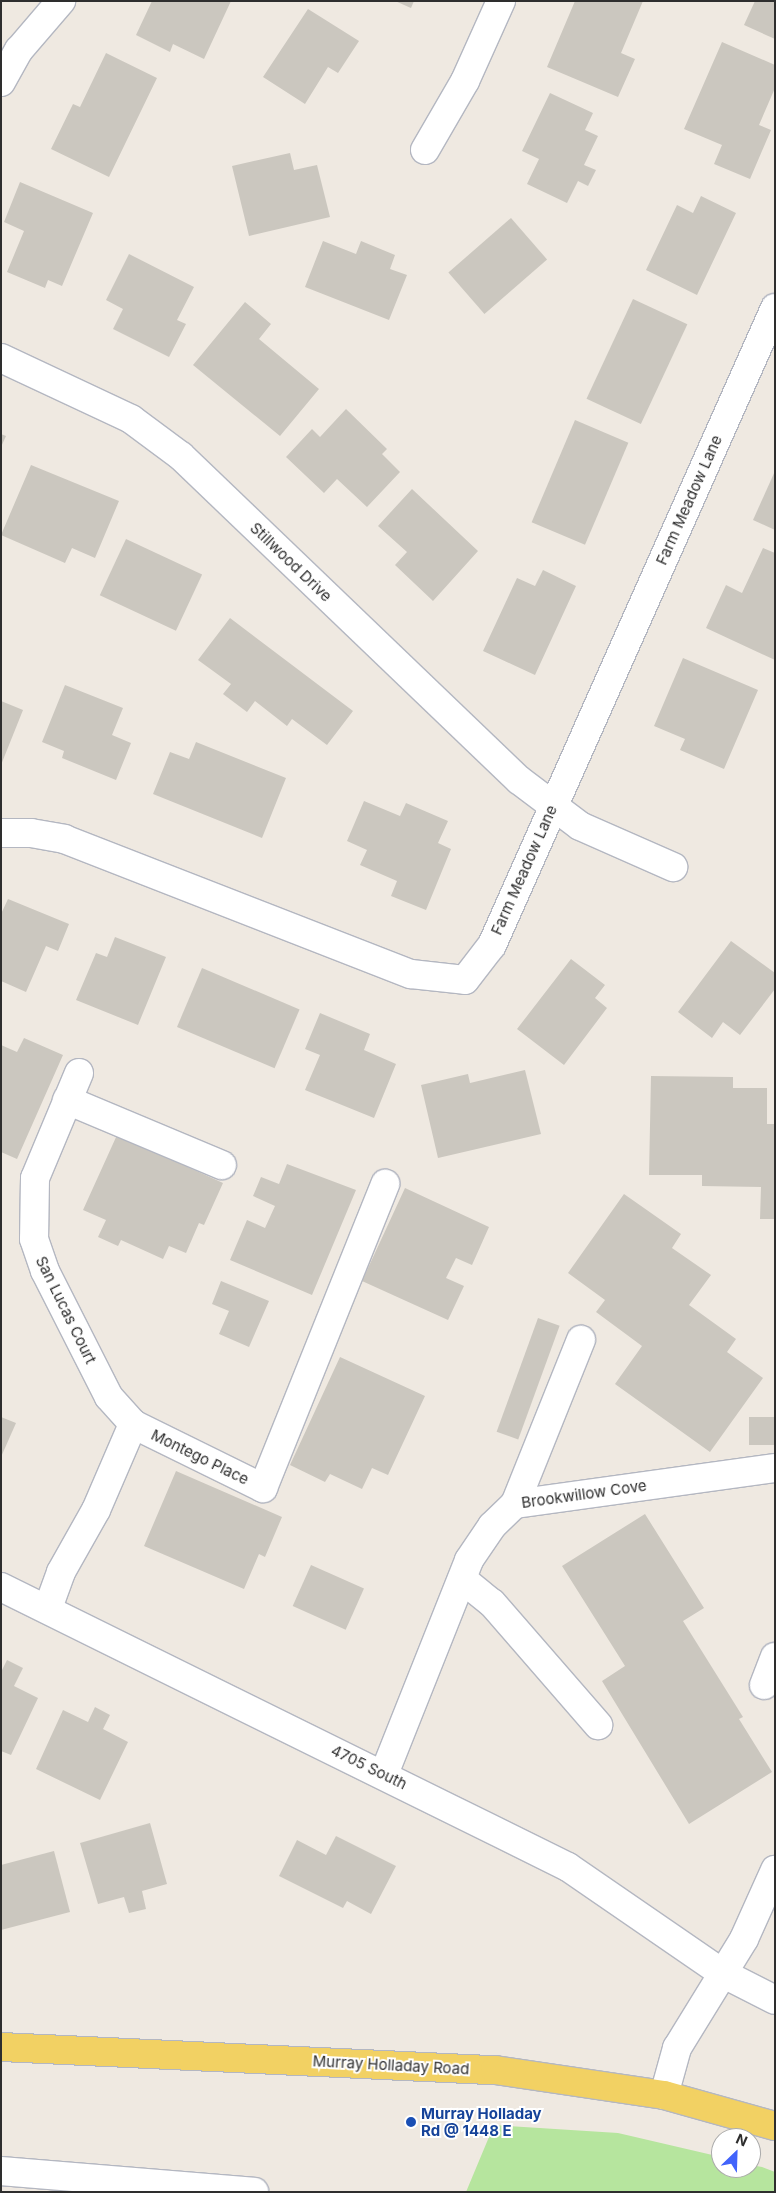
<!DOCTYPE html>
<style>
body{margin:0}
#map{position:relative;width:776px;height:2193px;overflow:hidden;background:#efe9e1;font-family:Inter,sans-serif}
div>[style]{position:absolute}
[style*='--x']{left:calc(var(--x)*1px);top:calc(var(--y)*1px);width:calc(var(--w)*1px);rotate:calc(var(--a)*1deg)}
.green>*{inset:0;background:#b6e59e}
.building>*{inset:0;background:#cbc7bf;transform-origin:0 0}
.roads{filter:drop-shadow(1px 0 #b4b7c1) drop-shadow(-1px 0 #b4b7c1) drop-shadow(0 1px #b4b7c1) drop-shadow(0 -1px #b4b7c1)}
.minor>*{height:28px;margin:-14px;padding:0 14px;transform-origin:14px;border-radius:14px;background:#fff}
.major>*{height:28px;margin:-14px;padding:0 14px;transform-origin:14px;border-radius:14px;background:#f2d163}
.dots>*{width:14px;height:14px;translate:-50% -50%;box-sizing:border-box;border:2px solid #fff;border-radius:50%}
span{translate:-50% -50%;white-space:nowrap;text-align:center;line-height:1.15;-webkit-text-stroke:4px #fff;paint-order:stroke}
.street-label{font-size:15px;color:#2e2e2e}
.transit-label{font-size:15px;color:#164399;font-weight:700}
.left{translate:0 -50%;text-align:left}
.frame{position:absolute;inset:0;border:2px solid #2e2e2e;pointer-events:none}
.north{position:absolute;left:711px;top:2128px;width:50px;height:50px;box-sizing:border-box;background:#fff;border:1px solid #ababab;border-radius:50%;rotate:24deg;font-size:14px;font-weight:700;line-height:20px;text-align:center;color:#2e2e2e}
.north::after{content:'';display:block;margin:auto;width:18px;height:22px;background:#4264fb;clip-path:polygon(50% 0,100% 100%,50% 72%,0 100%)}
</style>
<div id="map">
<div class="green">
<i style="clip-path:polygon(494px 2125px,618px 2133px,721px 2157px,721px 2168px,751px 2168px,751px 2165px,762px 2167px,775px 2172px,775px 2192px,466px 2192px)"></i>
</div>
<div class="building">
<i style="clip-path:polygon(152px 1px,231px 1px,204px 59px,173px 44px,170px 52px,136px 35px)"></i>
<i style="clip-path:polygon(395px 1px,414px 1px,411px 8px)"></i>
<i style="clip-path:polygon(575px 1px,643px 1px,621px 53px,635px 59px,618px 97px,547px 67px)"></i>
<i style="clip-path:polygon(755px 1px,775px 1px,775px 39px,744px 25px)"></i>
<i style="clip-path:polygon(308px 9px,359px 41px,338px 73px,328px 67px,305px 104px,263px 77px)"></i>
<i style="clip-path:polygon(722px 42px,775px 65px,775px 88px,759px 125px,771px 130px,750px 179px,714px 164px,722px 145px,684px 129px)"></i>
<i style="clip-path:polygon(106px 53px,157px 78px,109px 177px,51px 149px,73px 104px,80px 107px)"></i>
<i style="clip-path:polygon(550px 93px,593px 113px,585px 130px,598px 136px,584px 165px,596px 170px,588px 186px,578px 181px,567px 203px,527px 184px,539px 159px,522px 151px)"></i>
<i style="clip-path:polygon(290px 153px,294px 170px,317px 165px,330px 217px,249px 236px,232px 166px)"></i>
<i style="clip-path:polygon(20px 182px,93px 213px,62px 286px,48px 280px,45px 288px,7px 272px,24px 231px,4px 222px)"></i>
<i style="clip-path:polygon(701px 196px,736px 213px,697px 295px,646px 270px,677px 205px,693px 213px)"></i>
<i style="left:511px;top:218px;width:55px;height:83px;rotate:49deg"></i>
<i style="clip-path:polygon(323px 241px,356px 254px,361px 241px,395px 255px,390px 269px,407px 275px,389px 320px,305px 287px)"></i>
<i style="clip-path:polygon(129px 254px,194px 287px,177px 320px,186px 324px,169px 357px,113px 329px,123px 309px,106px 300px)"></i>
<i style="left:633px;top:299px;width:60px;height:110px;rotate:25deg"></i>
<i style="clip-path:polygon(245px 302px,271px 324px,259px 339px,319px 389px,280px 436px,193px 365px)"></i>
<i style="clip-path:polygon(346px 409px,387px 449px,382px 454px,400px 472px,367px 507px,337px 479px,324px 493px,286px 457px,312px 429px,320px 437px)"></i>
<i style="left:575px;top:420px;width:58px;height:111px;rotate:23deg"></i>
<i style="clip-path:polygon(1px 434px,6px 436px,1px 447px)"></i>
<i style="clip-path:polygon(31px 465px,119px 501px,95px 558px,72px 548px,65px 563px,1px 535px)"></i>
<i style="clip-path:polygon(775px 471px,775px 530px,753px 520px)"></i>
<i style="clip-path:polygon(412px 489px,478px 551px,433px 601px,395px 565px,407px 552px,378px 526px)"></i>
<i style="left:126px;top:539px;width:84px;height:62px;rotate:25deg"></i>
<i style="clip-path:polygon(763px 548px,775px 553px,775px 660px,706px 628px,726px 585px,742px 593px)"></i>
<i style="clip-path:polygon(543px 570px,576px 586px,535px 675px,483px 651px,517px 578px,535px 586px)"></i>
<i style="clip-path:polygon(230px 618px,353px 711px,327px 745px,292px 719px,287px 726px,255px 701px,247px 712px,223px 694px,231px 684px,198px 660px)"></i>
<i style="clip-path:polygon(683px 658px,758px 690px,724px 769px,680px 750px,685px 739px,654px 726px)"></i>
<i style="clip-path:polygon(65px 685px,123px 708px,112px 735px,131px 743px,116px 780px,62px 758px,64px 751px,42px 742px)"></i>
<i style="clip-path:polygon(1px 701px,23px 710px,1px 765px)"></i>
<i style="clip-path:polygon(196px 742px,286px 778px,262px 838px,153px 794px,170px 752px,189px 759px)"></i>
<i style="clip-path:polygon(364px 801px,400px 816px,406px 803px,448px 821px,438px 843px,451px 849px,426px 910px,391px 896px,397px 881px,360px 865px,367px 850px,347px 841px)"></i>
<i style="clip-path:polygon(8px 899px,69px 924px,58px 951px,46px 946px,26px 992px,1px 981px,1px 914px)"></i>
<i style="clip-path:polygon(115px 937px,166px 957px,138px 1025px,76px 1000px,96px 953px,107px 957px)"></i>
<i style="clip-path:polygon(731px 941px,775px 973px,775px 989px,740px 1035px,723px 1022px,712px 1038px,678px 1012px)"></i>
<i style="clip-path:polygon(571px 959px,605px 985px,595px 998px,607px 1008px,564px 1065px,517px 1029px)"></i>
<i style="left:202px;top:968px;width:106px;height:64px;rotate:23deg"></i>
<i style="clip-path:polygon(320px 1013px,370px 1034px,364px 1050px,396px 1064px,374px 1118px,305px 1090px,320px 1055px,305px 1049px)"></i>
<i style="clip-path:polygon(24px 1038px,63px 1055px,17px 1159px,1px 1152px,1px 1045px,17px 1052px)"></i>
<i style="clip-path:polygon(525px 1070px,541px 1134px,438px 1158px,421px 1085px,468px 1074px,470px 1083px)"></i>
<i style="clip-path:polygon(651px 1076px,733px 1077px,733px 1088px,767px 1088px,767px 1124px,775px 1124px,775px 1219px,760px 1219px,761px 1187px,702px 1186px,702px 1175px,649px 1175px)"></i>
<i style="clip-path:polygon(117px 1135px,223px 1183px,204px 1225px,199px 1223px,186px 1253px,169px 1246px,163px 1259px,121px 1240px,118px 1246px,98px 1237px,106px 1220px,83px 1210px)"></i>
<i style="clip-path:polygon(287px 1164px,356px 1190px,312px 1295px,230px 1260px,247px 1220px,265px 1228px,275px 1206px,253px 1196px,261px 1177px,279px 1184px)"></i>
<i style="clip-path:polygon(405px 1188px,489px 1227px,472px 1265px,456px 1258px,446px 1278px,464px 1286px,448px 1320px,362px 1281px)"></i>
<i style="clip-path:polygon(624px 1194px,681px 1234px,672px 1248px,711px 1275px,689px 1305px,736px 1339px,727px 1352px,763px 1378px,710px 1452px,615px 1384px,642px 1346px,596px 1312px,605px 1300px,568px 1273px)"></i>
<i style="clip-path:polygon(221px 1281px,269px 1301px,249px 1347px,219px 1334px,229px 1311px,212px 1304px)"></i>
<i style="left:538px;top:1318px;width:23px;height:121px;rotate:20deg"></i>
<i style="clip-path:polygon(340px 1357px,425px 1396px,388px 1475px,372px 1468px,362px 1489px,330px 1474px,325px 1482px,290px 1465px)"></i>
<i style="clip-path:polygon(1px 1417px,16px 1423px,1px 1457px)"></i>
<i style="left:775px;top:1417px;width:28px;height:26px;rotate:90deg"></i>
<i style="clip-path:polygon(176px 1471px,282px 1517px,265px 1557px,259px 1554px,244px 1589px,144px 1546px)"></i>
<i style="clip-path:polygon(645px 1514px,704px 1608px,683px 1621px,743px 1717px,739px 1719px,772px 1772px,689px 1824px,602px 1681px,625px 1666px,562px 1566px)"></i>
<i style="left:311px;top:1565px;width:58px;height:45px;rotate:24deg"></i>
<i style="clip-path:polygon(7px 1660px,23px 1668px,14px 1686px,38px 1698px,11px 1755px,1px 1751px,1px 1672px)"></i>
<i style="clip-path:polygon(95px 1707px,110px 1715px,103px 1729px,128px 1742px,100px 1800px,36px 1769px,63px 1710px,88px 1722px)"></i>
<i style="clip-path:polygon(150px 1823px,167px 1884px,142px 1891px,146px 1909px,129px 1913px,124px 1897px,98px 1904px,80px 1843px)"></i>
<i style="clip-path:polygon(336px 1836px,396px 1866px,371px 1914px,347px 1901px,343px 1908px,279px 1876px,297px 1840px,326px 1855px)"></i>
<i style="clip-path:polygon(54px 1851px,70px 1912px,1px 1930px,1px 1865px)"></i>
</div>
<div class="roads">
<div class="minor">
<i style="--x:1;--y:82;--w:37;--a:-61"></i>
<i style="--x:19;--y:50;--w:65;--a:-49.4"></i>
<i style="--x:425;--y:150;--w:80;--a:-59.9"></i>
<i style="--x:465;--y:81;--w:88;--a:-65.8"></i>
<i style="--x:1;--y:358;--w:144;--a:25.1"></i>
<i style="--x:131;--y:419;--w:62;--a:36.5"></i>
<i style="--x:181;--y:456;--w:468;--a:43.8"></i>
<i style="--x:519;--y:780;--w:76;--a:37"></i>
<i style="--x:580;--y:826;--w:102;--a:23.8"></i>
<i style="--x:1;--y:833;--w:30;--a:0"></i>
<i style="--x:31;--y:833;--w:34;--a:10"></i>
<i style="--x:64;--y:839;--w:372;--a:21.3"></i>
<i style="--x:411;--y:974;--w:54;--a:6.3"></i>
<i style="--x:465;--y:980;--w:44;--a:-52.4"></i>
<i style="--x:492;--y:945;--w:697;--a:-66.05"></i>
<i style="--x:79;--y:1073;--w:114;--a:112.7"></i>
<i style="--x:35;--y:1178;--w:61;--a:90.9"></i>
<i style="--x:34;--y:1239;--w:34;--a:71"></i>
<i style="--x:45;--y:1271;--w:141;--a:63.1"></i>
<i style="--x:109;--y:1397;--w:36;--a:48"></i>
<i style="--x:133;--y:1424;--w:145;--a:26.2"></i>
<i style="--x:263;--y:1488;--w:328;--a:-68.1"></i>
<i style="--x:67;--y:1100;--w:168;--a:22.8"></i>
<i style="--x:515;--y:1504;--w:177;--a:-68.1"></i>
<i style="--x:462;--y:1579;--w:38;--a:39"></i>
<i style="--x:492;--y:1603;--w:162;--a:49"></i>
<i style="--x:1;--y:1587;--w:632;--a:26.28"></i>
<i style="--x:568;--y:1867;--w:187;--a:34.5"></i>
<i style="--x:722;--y:1973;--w:59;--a:27"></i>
<i style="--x:48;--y:1608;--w:38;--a:-70"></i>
<i style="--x:61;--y:1572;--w:71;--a:-60.6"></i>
<i style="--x:96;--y:1510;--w:94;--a:-66.7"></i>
<i style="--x:764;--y:1685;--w:30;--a:-69"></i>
<i style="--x:384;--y:1774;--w:230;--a:-68.3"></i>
<i style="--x:469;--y:1560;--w:41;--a:-55.9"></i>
<i style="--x:492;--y:1526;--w:32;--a:-44"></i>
<i style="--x:515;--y:1504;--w:262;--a:-7.9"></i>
<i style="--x:664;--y:2095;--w:49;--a:-74.5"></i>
<i style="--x:677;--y:2048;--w:128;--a:-58.4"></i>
<i style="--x:744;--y:1939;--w:76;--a:-65.8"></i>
<i style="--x:1;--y:2171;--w:254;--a:4.7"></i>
</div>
<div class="major">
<i style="--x:1;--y:2047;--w:495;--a:2.7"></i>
<i style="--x:495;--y:2070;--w:171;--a:8.4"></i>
<i style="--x:664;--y:2095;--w:115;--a:15.6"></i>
</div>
</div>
<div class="dots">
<i style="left:411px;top:2122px;background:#1a4fb4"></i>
</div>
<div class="street-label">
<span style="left:689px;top:500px;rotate:-66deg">Farm Meadow Lane</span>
<span style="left:291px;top:562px;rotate:44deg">Stillwood Drive</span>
<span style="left:524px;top:870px;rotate:-66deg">Farm Meadow Lane</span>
<span style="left:66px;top:1310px;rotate:64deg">San Lucas Court</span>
<span style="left:200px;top:1457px;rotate:26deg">Montego Place</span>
<span style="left:584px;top:1494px;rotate:-8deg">Brookwillow Cove</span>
<span style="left:369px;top:1767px;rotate:26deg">4705 South</span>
<span style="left:391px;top:2065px;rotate:3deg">Murray Holladay Road</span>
</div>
<div class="transit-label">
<span class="left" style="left:421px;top:2122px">Murray Holladay<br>Rd @ 1448 E</span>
</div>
<div class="frame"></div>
<div class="north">N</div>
</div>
